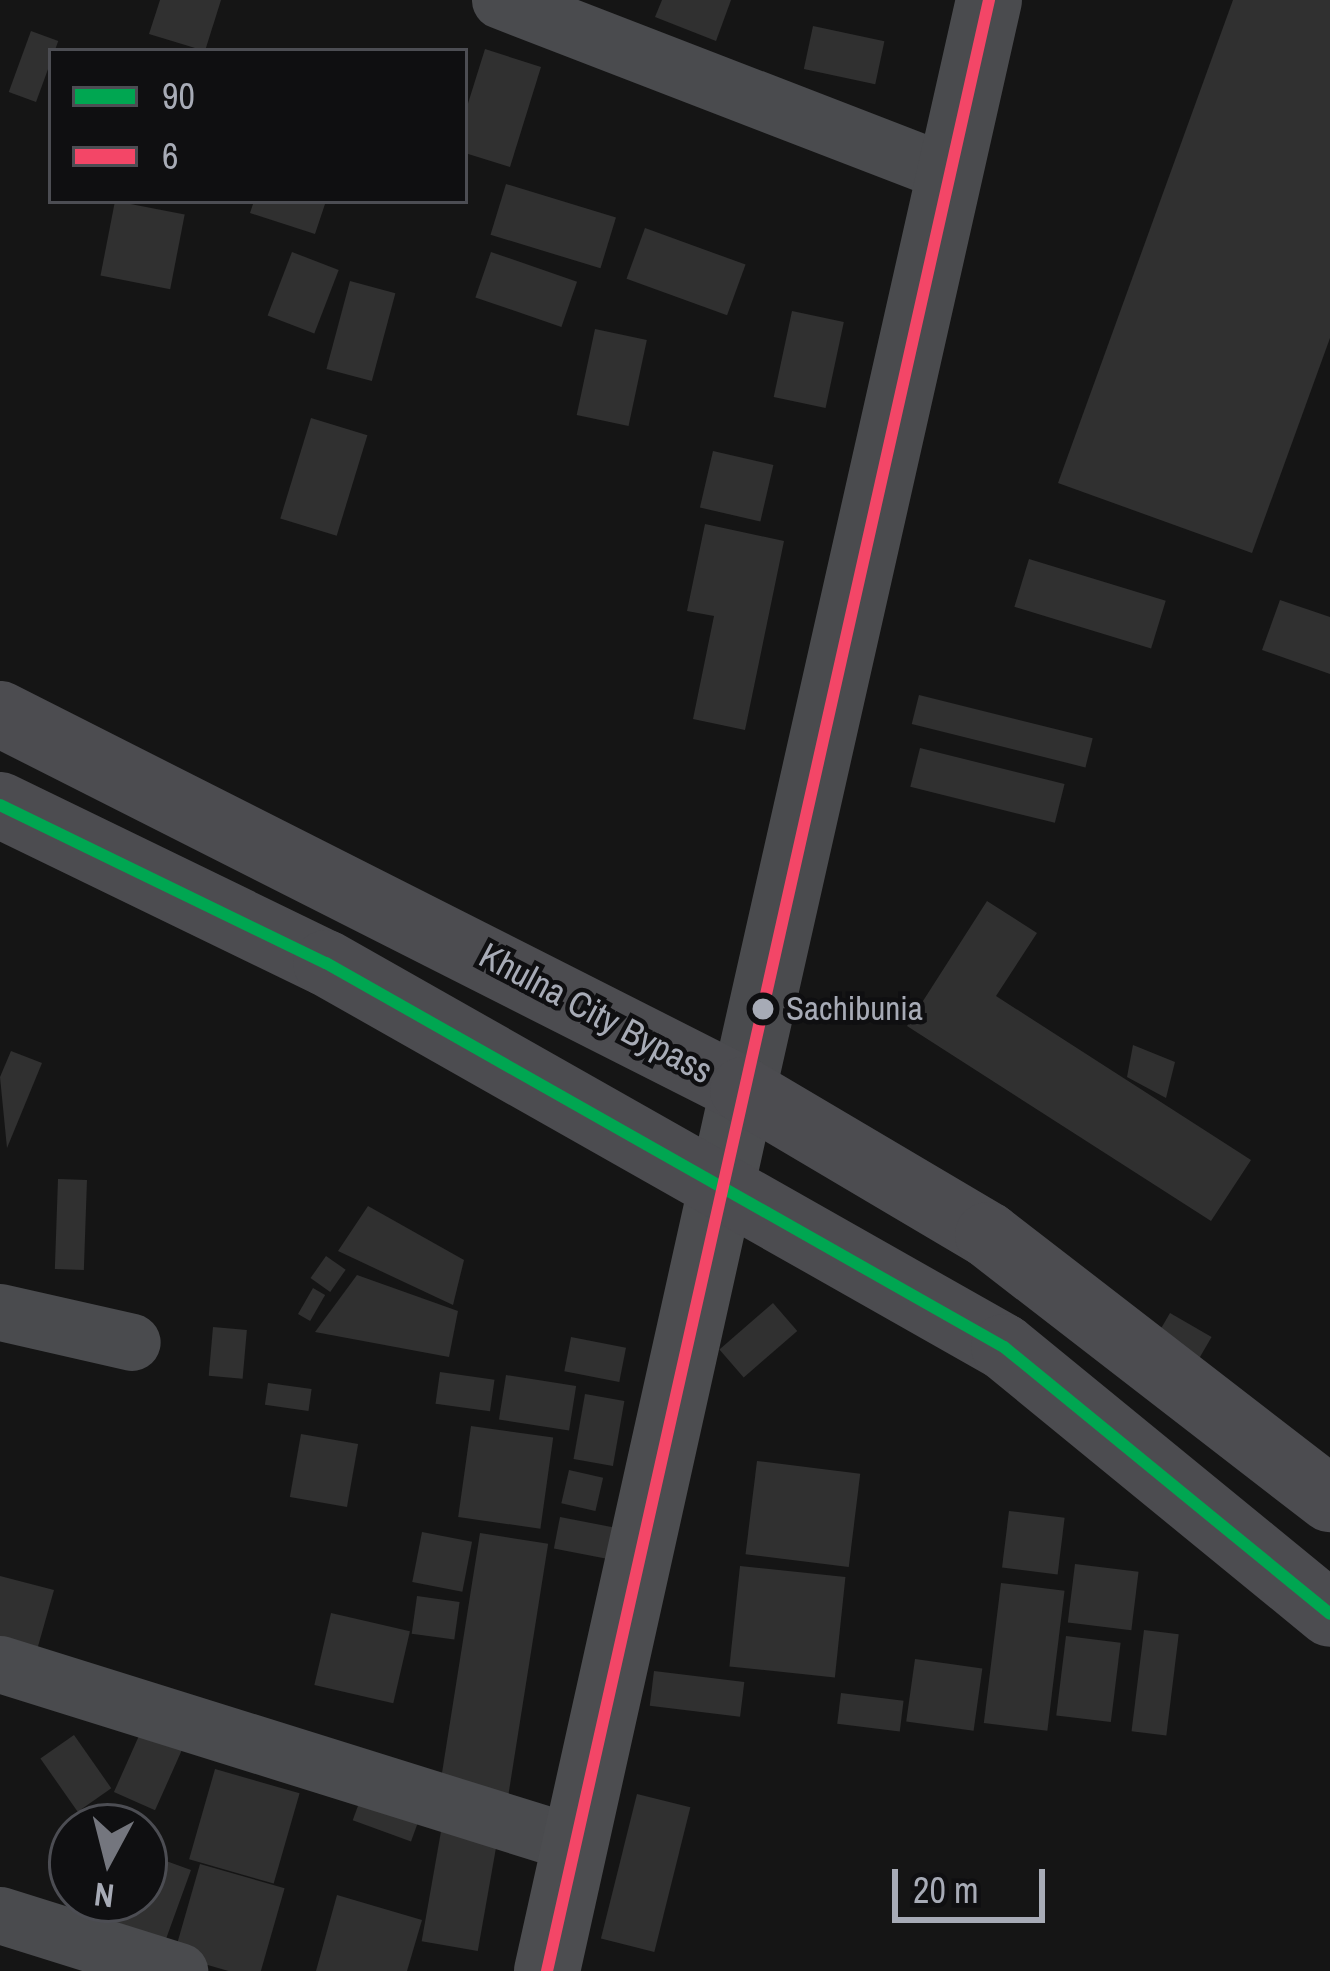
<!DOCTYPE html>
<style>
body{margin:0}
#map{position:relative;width:1330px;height:1971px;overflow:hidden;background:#151515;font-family:"Archivo Narrow",sans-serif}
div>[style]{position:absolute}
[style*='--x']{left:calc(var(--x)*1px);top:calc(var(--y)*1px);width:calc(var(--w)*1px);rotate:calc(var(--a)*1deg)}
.building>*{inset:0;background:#303030;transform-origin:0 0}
.minor>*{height:57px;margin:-28.5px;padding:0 28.5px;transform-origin:28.5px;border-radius:28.5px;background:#4a4b4e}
.tertiary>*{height:66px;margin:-33px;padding:0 33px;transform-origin:33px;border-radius:33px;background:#4a4b4e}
.primary>*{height:66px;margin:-33px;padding:0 33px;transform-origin:33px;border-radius:33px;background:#4c4d50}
.trunk>*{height:66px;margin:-33px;padding:0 33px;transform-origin:33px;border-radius:33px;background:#4c4c50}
.bus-1>*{height:12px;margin:-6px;padding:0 6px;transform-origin:6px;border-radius:6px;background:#00a651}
.bus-2>*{height:12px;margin:-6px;padding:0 6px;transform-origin:6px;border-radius:6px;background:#f34667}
.dots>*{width:33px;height:33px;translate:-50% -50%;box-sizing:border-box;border:6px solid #0f0f11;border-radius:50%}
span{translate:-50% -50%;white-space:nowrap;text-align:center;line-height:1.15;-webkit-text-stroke:9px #0f0f11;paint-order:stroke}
.bus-label{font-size:33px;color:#a7abb6}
.left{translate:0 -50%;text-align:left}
.street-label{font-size:36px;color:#a7abb6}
.legend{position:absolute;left:48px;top:48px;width:420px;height:156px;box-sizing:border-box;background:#0f0f11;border:3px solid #4c4d53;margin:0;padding:15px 21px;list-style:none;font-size:36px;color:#a7abb6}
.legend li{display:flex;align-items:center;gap:24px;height:60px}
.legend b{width:60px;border:3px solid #4c4d53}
.north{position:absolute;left:48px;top:1803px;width:120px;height:120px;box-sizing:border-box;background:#0f0f11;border:3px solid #4c4d53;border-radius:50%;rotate:187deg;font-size:33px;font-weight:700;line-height:48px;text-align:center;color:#a7abb6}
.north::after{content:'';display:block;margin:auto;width:42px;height:54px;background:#74767e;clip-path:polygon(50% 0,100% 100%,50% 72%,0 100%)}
.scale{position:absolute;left:892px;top:1869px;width:153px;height:54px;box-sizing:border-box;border:6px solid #a7abb6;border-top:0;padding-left:15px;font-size:36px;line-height:42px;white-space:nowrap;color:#a7abb6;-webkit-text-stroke:9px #0f0f11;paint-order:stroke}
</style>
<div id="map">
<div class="building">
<i style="clip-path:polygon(160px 0,221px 0,205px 51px,149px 34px)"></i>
<i style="clip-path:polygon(662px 0,731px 0,716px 41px,655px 17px)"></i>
<i style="clip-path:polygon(1233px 0,1330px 0,1330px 338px,1252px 553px,1058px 483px)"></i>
<i style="left:813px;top:26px;width:73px;height:44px;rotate:12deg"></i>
<i style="left:31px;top:31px;width:29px;height:65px;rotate:20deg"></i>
<i style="clip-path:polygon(485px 49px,541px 67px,510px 167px,465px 153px,465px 113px)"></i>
<i style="left:506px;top:184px;width:115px;height:53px;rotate:17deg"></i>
<i style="left:115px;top:201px;width:71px;height:76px;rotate:11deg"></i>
<i style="clip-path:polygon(254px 201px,326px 201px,315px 234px,250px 213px)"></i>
<i style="left:645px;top:228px;width:107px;height:54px;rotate:20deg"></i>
<i style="left:292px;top:252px;width:50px;height:68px;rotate:21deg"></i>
<i style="left:491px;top:252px;width:91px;height:48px;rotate:19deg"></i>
<i style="left:350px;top:281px;width:47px;height:91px;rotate:15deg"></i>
<i style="left:792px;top:311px;width:53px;height:88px;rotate:12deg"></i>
<i style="left:595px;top:329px;width:53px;height:88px;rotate:12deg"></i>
<i style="left:311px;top:418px;width:59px;height:105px;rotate:17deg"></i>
<i style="left:713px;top:451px;width:62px;height:58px;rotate:13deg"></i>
<i style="clip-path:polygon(705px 524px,784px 541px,745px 730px,693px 719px,714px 616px,687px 611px)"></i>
<i style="left:1029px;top:559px;width:143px;height:50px;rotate:17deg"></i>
<i style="clip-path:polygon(1280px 600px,1330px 617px,1330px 674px,1262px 650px)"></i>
<i style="left:919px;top:695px;width:179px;height:30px;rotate:14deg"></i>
<i style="left:920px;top:748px;width:149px;height:40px;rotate:14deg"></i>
<i style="clip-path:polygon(987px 901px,1037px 933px,996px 996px,1251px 1160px,1211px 1221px,907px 1026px)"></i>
<i style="clip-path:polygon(1133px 1045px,1175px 1062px,1166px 1098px,1127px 1077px)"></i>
<i style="clip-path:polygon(11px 1051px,42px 1063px,7px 1148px,0 1077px)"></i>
<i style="left:58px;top:1179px;width:29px;height:90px;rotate:2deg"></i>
<i style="clip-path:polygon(368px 1206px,464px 1260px,453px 1305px,338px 1251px)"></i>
<i style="left:326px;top:1256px;width:24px;height:27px;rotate:35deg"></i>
<i style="clip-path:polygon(357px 1275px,458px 1311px,449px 1357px,315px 1332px)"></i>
<i style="left:313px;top:1288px;width:14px;height:30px;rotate:30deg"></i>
<i style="left:773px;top:1303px;width:37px;height:71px;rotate:49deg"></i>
<i style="left:1170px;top:1313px;width:48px;height:29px;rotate:30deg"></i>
<i style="left:213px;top:1327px;width:34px;height:49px;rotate:5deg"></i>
<i style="left:571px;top:1337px;width:56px;height:35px;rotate:11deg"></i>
<i style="left:440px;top:1372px;width:55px;height:32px;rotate:8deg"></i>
<i style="left:506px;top:1375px;width:71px;height:45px;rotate:9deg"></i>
<i style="left:268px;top:1383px;width:44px;height:22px;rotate:8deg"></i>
<i style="left:585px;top:1394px;width:40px;height:66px;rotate:10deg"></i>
<i style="left:471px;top:1426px;width:83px;height:92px;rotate:8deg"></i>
<i style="left:301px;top:1434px;width:58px;height:64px;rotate:10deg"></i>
<i style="left:757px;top:1461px;width:104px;height:94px;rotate:7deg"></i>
<i style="left:569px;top:1470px;width:35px;height:34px;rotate:13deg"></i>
<i style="left:1009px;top:1511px;width:56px;height:57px;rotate:7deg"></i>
<i style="left:560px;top:1517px;width:63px;height:32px;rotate:11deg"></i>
<i style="left:422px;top:1532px;width:51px;height:51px;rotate:11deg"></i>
<i style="left:480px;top:1533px;width:69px;height:264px;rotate:9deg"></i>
<i style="left:1075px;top:1564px;width:64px;height:59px;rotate:7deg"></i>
<i style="left:740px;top:1566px;width:106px;height:101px;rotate:6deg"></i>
<i style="clip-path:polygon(0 1576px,54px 1590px,35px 1657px,0 1647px)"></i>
<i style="left:1001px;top:1583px;width:64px;height:141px;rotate:7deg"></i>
<i style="left:417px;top:1596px;width:43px;height:38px;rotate:8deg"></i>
<i style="left:331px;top:1613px;width:81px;height:74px;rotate:13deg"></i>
<i style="left:1144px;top:1630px;width:35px;height:102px;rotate:7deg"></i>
<i style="left:1066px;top:1636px;width:55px;height:80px;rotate:7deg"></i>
<i style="left:915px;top:1659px;width:68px;height:63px;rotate:8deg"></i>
<i style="left:654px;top:1671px;width:91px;height:35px;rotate:7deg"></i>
<i style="left:841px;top:1693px;width:63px;height:31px;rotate:7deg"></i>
<i style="left:142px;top:1729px;width:45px;height:69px;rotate:24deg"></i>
<i style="left:74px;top:1735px;width:65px;height:41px;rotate:55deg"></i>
<i style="left:215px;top:1769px;width:88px;height:94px;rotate:16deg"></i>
<i style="left:363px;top:1792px;width:62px;height:30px;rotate:20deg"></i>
<i style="left:637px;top:1794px;width:55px;height:149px;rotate:14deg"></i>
<i style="left:443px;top:1820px;width:57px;height:123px;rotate:10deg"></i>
<i style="clip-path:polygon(144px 1853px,191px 1870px,162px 1950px,74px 1918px,81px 1899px,144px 1899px)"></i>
<i style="left:200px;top:1864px;width:88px;height:95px;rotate:16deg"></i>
<i style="clip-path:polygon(337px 1895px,422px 1920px,407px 1971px,316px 1971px)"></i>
</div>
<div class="minor">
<i style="--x:500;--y:0;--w:482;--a:21.1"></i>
<i style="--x:0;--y:1312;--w:135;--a:12.8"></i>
<i style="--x:0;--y:1664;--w:603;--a:17.35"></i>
<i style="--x:0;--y:1915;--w:188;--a:17.4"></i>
</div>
<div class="tertiary">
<i style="--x:743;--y:1090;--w:1117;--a:-77.28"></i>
</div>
<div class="primary">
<i style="--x:547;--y:1971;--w:903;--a:-77.46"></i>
</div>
<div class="trunk">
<i style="--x:0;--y:714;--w:833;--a:26.84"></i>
<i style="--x:743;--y:1090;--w:285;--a:30.6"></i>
<i style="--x:988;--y:1235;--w:432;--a:37.7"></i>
<i style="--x:0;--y:805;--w:362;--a:25.9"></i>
<i style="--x:326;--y:963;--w:779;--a:29.53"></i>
<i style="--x:1004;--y:1347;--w:421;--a:39.3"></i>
</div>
<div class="bus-1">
<i style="--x:0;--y:805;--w:362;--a:25.9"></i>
<i style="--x:326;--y:963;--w:779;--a:29.53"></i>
<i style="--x:1004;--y:1347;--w:421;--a:39.3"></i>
</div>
<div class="bus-2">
<i style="--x:547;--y:1971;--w:2020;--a:-77.36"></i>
</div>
<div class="dots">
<i style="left:763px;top:1009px;background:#a7abb6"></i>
</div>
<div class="bus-label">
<span class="left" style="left:786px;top:1009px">Sachibunia</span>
</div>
<div class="street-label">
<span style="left:596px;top:1013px;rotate:28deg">Khulna City Bypass</span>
</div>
<ul class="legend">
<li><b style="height:15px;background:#00a651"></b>90</li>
<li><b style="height:15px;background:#f34667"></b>6</li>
</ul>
<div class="north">N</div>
<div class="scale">20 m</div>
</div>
